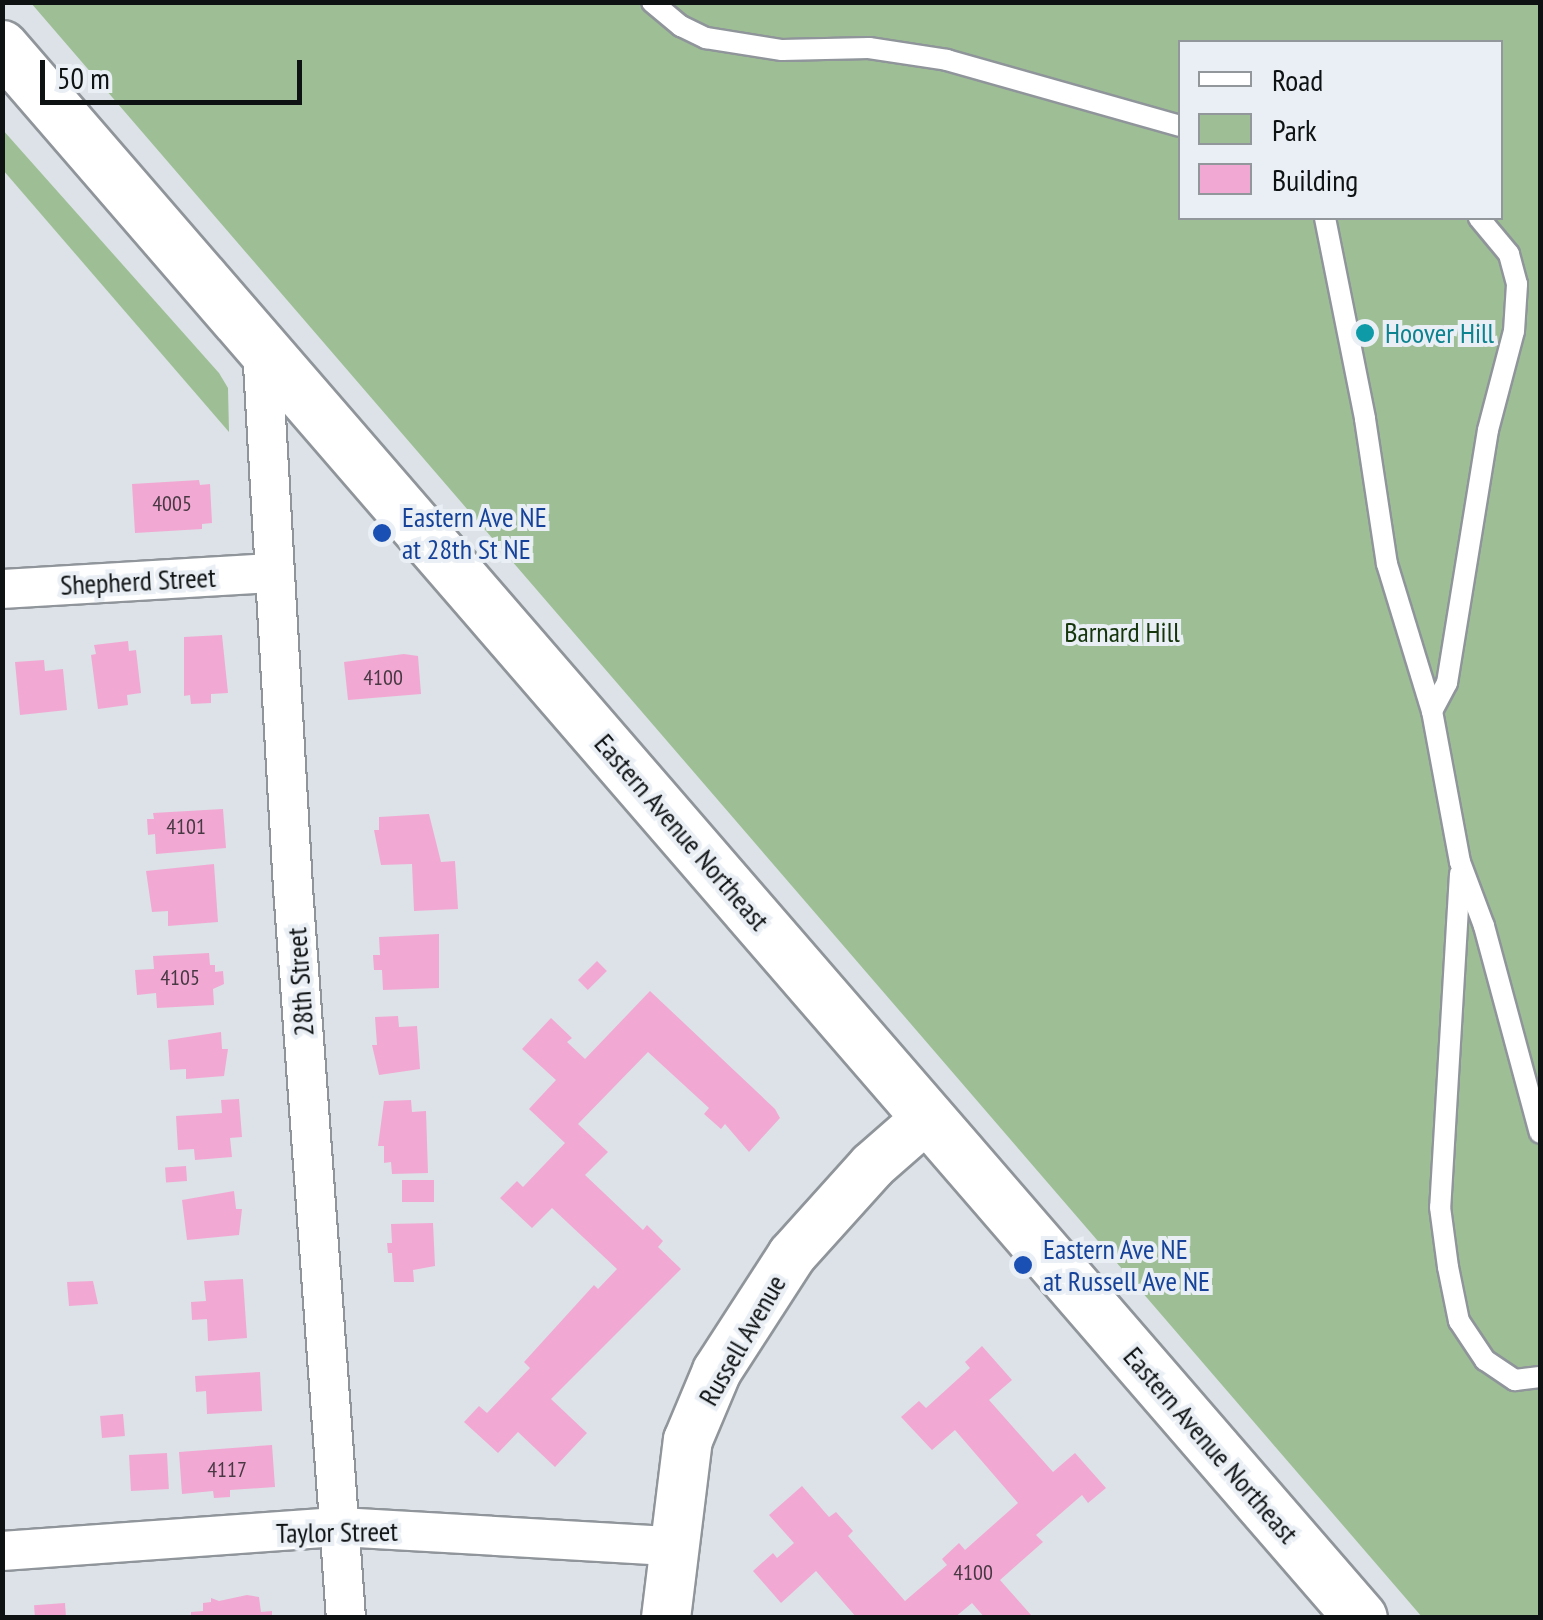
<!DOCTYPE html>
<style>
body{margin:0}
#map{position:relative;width:1543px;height:1620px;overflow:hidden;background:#dce2e7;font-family:"PT Sans Narrow",sans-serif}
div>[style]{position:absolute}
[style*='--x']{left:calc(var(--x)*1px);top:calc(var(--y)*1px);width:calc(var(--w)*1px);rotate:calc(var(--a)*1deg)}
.green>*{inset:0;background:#9ebf95}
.building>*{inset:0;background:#f1a9d3;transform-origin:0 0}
.roads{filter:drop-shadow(2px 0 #8f959a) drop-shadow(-2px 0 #8f959a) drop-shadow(0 2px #8f959a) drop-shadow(0 -2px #8f959a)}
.service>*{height:20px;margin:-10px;padding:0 10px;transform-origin:10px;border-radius:10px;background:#fff}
.minor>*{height:38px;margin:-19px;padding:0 19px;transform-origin:19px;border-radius:19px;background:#fff}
.tertiary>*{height:48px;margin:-24px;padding:0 24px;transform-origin:24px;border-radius:24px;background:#fff}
.secondary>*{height:52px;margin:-26px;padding:0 26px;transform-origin:26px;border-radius:26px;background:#fff}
.dots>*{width:28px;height:28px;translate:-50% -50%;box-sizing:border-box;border:5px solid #e9eff5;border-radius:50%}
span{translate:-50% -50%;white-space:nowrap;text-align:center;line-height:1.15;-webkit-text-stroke:8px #e9eff5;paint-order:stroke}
.number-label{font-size:22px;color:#483843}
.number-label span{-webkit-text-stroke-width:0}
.culture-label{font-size:28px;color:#0d838f}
.left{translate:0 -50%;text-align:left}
.transit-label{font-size:28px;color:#164399}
.street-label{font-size:28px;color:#0f1213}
.park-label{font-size:28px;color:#15350b}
.frame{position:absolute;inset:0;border:5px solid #0f1213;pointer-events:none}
.legend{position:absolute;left:1178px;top:40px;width:325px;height:180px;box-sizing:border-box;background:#e9eff5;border:2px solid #92979b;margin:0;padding:12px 18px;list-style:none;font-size:30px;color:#0f1213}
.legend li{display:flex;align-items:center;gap:20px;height:50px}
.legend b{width:50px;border:2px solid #92979b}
.scale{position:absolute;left:40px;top:60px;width:262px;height:45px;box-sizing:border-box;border:5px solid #0f1213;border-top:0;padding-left:12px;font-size:30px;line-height:35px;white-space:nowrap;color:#0f1213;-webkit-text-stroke:8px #e9eff5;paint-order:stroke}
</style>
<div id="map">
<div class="green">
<i style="clip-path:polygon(evenodd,31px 3px,1540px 3px,1540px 1617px,1422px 1617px,31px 3px,1180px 42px,1500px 42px,1500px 218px,1180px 218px,1180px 42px)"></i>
<i style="clip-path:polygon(2px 129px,219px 373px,228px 388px,229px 432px,3px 170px)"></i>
</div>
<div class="building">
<i style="clip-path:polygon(199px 480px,200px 485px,210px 484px,212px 523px,202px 524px,202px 529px,135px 533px,132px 484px)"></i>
<i style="clip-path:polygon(222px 635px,228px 693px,211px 694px,211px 703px,191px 704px,190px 695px,184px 696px,184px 637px)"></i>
<i style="clip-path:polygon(128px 641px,129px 651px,136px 650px,141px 693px,127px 695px,128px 705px,98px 709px,91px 655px,96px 654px,94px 645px)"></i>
<i style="clip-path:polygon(404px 654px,418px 656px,421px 694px,348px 700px,344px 662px)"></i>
<i style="clip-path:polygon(44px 660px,45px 671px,63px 669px,67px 710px,20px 715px,15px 662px)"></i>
<i style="clip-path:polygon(223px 809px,226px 848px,156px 854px,155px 834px,148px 835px,147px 819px,154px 819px,153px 813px)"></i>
<i style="clip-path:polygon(429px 814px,441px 862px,455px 861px,458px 909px,414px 911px,412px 864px,381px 865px,374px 830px,379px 830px,379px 817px)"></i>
<i style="clip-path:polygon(214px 864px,218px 922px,168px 926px,168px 911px,152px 912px,146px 871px)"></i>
<i style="clip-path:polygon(439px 934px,439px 988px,383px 990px,382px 970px,374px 970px,373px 955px,380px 955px,379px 937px)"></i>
<i style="clip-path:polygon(209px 953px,210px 965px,215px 965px,215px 972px,223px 971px,224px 984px,213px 989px,214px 1005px,157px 1008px,156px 993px,137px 995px,135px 970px,154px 969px,153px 956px)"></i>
<i style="left:597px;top:961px;width:14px;height:27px;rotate:45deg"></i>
<i style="clip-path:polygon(650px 991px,775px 1109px,780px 1118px,749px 1152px,725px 1124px,721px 1129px,704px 1114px,709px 1108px,648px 1052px,578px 1124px,608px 1152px,585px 1175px,643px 1230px,647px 1225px,663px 1241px,658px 1247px,681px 1269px,551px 1399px,587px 1433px,555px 1467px,518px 1432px,498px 1453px,464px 1422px,479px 1406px,487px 1413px,530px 1368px,524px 1362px,594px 1285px,598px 1289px,617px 1269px,552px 1208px,532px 1228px,500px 1198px,517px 1181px,523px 1187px,565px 1143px,529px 1109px,556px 1080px,522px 1049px,551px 1018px,572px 1038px,567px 1042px,585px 1059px)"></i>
<i style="clip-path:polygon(398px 1016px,399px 1027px,417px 1026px,420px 1069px,379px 1075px,372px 1045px,377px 1045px,375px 1017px)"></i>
<i style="clip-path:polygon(221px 1032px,222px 1049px,228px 1049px,224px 1076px,186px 1079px,186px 1069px,170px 1070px,168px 1040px)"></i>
<i style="clip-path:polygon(239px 1099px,242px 1137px,230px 1138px,232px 1157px,195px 1160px,194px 1149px,178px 1150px,176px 1116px,222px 1113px,221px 1100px)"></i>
<i style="clip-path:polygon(411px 1100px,412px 1112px,426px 1111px,428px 1173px,392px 1174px,391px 1162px,384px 1163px,384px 1146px,378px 1146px,384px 1101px)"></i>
<i style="left:186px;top:1166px;width:15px;height:21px;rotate:86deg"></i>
<i style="left:434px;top:1180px;width:22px;height:32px;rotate:90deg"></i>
<i style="clip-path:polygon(234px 1191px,236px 1209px,242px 1209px,239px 1235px,187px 1240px,182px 1200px)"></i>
<i style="clip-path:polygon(433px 1223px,435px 1266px,413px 1270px,414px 1282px,394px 1282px,392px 1253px,388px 1253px,387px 1243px,392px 1243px,391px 1224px)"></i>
<i style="clip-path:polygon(243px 1279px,247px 1338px,208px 1341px,207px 1319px,192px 1320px,191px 1302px,206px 1301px,204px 1281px)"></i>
<i style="clip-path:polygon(93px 1281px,98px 1304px,69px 1306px,67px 1282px)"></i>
<i style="clip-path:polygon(982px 1346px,1012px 1380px,989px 1400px,1053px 1472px,1075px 1453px,1106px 1488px,1088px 1503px,1082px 1495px,1036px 1535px,1043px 1542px,1000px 1580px,1031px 1615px,985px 1618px,972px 1603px,954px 1618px,857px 1618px,816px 1571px,781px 1603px,753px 1571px,773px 1553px,777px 1558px,794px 1543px,769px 1515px,802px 1486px,829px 1517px,836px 1512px,853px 1531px,848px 1536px,905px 1601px,947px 1565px,942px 1559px,959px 1543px,965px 1550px,1018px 1503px,955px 1430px,932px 1450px,901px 1417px,919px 1401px,926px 1408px,970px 1368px,965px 1362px)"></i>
<i style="clip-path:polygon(260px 1372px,262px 1411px,207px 1414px,206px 1391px,196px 1392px,195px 1376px)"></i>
<i style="left:123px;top:1414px;width:22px;height:23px;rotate:85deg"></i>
<i style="clip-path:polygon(272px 1445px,275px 1487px,230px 1490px,230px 1497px,214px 1498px,213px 1491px,182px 1494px,179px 1452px)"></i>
<i style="left:167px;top:1453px;width:36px;height:38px;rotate:87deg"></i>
<i style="clip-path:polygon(247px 1595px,259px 1597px,261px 1612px,272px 1611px,272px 1618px,191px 1618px,191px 1612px,203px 1611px,203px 1603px,211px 1602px,211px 1598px,219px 1601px)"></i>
<i style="left:65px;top:1603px;width:15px;height:31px;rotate:86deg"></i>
</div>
<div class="roads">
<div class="service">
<i style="--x:652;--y:2;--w:38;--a:40"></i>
<i style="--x:681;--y:26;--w:28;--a:26"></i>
<i style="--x:706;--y:38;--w:77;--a:9"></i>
<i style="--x:782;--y:50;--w:87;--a:-1.3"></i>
<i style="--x:869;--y:48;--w:79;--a:8.7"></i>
<i style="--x:947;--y:60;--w:242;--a:15.8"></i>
<i style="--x:1325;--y:218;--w:205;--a:78.7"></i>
<i style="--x:1365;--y:419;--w:147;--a:81.4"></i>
<i style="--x:1387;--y:564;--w:154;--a:73"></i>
<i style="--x:1432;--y:711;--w:154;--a:79.5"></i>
<i style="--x:1460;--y:862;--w:68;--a:69.4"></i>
<i style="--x:1484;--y:926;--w:214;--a:74.9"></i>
<i style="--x:1432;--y:711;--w:32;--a:-62"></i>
<i style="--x:1447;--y:683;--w:256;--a:-80.8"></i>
<i style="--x:1488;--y:430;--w:102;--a:-75.3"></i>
<i style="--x:1514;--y:331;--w:47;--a:-86.3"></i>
<i style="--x:1517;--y:284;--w:31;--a:-105"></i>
<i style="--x:1509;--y:254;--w:47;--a:-129.8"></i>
<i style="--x:1460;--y:874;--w:334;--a:93.4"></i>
<i style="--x:1440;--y:1207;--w:61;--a:82.4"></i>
<i style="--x:1448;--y:1267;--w:55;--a:78.5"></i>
<i style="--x:1459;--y:1321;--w:47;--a:56.3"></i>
<i style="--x:1485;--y:1360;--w:36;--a:34"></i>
<i style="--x:1515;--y:1380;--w:25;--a:-7"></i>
</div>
<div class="minor">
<i style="--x:262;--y:347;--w:542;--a:86.72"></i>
<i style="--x:293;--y:888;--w:732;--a:85.85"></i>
<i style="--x:2;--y:589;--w:272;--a:-3.4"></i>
<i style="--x:2;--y:1551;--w:339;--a:-4.1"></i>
<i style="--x:340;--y:1527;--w:333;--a:3.3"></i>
</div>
<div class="tertiary">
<i style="--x:666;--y:1618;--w:179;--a:-83"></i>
<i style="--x:688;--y:1440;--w:75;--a:-67.2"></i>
<i style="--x:717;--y:1371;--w:138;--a:-57.1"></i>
<i style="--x:792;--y:1255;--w:120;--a:-48"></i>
<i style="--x:872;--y:1166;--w:74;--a:-41.2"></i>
</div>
<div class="secondary">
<i style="--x:2;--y:47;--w:2077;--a:49.14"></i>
</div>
</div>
<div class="dots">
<i style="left:1365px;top:333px;background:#0f9aa8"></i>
<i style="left:382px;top:533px;background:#1a4fb4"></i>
<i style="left:1023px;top:1265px;background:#1a4fb4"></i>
</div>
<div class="number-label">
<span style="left:172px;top:504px">4005</span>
<span style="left:383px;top:678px">4100</span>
<span style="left:186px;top:827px">4101</span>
<span style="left:180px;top:978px">4105</span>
<span style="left:227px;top:1470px">4117</span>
<span style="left:973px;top:1573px">4100</span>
</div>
<div class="culture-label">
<span class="left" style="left:1385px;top:333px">Hoover Hill</span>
</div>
<div class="transit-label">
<span class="left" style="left:402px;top:533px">Eastern Ave NE<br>at 28th St NE</span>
<span class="left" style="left:1043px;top:1265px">Eastern Ave NE<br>at Russell Ave NE</span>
</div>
<div class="street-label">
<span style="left:138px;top:581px;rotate:-3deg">Shepherd Street</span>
<span style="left:682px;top:832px;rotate:49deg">Eastern Avenue Northeast</span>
<span style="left:300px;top:982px;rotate:-94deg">28th Street</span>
<span style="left:742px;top:1340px;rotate:-60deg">Russell Avenue</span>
<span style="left:1211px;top:1445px;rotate:49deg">Eastern Avenue Northeast</span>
<span style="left:337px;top:1532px;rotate:-1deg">Taylor Street</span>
</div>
<div class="park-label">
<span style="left:1122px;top:632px">Barnard Hill</span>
</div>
<div class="frame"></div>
<ul class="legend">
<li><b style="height:12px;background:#fff"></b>Road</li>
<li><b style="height:28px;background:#9ebf95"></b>Park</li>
<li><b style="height:28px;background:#f1a9d3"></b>Building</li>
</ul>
<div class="scale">50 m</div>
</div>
